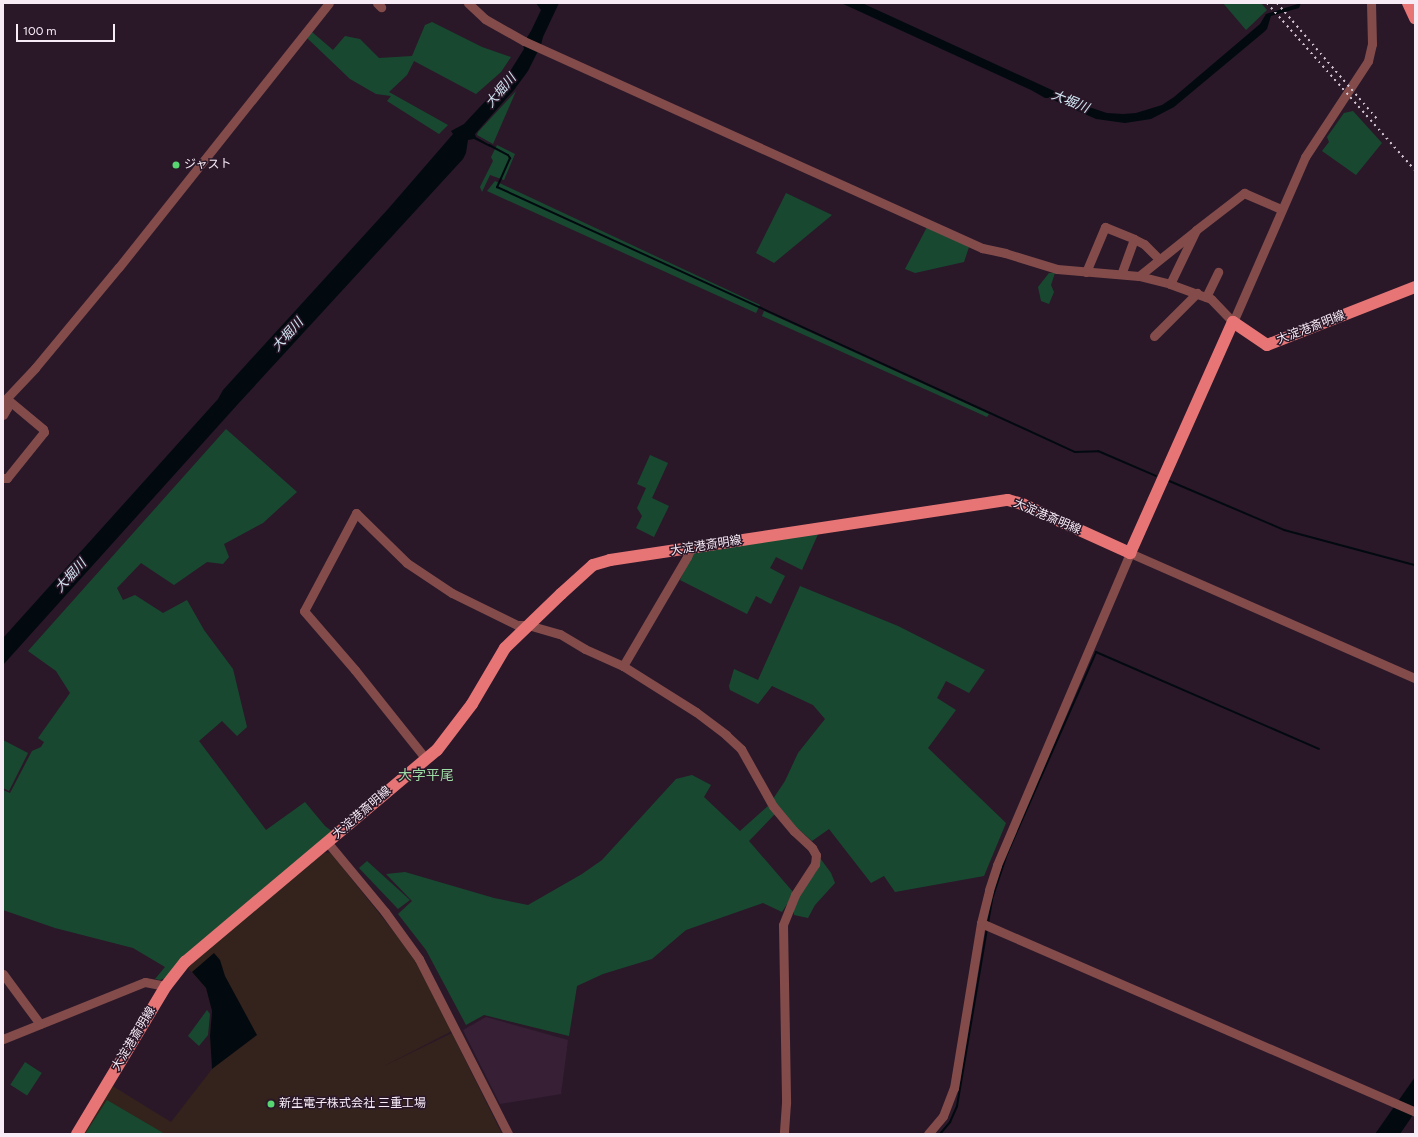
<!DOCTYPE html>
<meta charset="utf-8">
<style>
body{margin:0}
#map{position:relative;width:1418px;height:1137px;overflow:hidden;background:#2a1829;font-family:Figtree,"Noto Sans JP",sans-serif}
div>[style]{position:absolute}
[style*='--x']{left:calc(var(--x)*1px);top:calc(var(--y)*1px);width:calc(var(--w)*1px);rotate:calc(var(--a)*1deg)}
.built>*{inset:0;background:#371f36}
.industrial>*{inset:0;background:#34221c}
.green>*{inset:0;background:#184930;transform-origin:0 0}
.water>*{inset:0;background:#020a10}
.stream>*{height:2px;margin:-1px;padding:0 1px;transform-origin:1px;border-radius:1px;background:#020a10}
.minor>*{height:9px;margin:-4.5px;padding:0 4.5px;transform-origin:4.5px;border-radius:4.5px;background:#834c4b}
.major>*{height:12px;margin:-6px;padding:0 6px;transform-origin:6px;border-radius:6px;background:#e77576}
.rail>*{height:2px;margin-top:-1px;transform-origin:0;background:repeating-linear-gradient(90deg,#cfc1ce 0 2px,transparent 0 6px)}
.dots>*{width:11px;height:11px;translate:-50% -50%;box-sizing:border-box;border:2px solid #2a1829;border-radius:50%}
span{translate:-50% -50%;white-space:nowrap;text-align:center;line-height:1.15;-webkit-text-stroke:3px #2a1829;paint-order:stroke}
.poi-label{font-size:12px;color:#f7ebf6}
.left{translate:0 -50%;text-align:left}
.street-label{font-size:12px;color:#f7ebf6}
.water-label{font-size:13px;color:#d2e6f3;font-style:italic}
.quarter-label{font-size:14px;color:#9cdaa3}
.frame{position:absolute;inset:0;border:4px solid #f7ebf6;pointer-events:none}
.scale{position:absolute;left:16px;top:24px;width:99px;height:18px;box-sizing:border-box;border:2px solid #f7ebf6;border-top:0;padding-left:5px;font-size:12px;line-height:14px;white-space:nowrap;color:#f7ebf6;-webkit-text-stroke:3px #2a1829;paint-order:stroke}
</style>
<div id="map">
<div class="built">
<i style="clip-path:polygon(486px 1017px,568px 1040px,561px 1094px,500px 1104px,463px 1030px)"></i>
</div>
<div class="industrial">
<i style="clip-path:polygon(324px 853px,331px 853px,417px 961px,452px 1031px,382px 1067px,452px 1033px,502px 1134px,82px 1134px,111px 1085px,171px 1122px,212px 1069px,210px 1036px,212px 1011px,206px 988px,186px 966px)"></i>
</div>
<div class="green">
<i style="clip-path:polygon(1223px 3px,1261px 3px,1267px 10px,1246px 30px)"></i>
<i style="clip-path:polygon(432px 22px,482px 47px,511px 57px,501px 72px,476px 94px,414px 61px,407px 75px,389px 92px,448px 125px,439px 134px,387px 101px,391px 96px,376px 94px,350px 79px,307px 38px,312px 32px,333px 50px,345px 36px,360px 39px,379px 58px,412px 56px,425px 25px)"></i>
<i style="clip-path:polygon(516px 91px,493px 144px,477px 135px,478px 132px)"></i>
<i style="clip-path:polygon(1353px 111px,1382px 143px,1356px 175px,1322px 151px,1329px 142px,1327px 137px,1344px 113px)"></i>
<i style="clip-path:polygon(497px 145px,515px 154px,504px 180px,490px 175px,482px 192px,480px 187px,493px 161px,491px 157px)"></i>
<i style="clip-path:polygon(495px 181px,760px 305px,756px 313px,487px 191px)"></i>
<i style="clip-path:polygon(786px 193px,832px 215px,774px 263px,756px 253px)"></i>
<i style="clip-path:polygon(927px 227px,969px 247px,964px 262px,915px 273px,905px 269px)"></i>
<i style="clip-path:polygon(1049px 273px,1055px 273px,1051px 285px,1054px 292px,1049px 304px,1041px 301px,1038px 287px)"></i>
<i style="clip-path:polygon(764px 311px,989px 414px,987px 417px,762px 316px)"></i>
<i style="clip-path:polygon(226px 429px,297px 492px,263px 523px,224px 544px,229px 557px,223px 564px,207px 562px,174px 585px,141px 563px,117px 588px,123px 600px,135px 595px,163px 613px,187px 600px,204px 630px,233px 669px,247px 727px,237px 736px,222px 721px,199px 741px,266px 830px,305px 802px,325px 826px,333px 832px,166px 978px,160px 980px,155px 979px,165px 967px,133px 948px,55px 928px,3px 910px,3px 790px,10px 793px,32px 751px,41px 747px,44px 742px,38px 738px,70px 693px,56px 671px,28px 651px)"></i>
<i style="clip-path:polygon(650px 455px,668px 463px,652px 498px,669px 506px,654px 537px,636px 528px,642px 516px,637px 508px,646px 488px,637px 484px)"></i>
<i style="clip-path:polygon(819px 532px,802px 570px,776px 557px,770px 568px,785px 576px,771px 604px,756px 596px,747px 614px,680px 580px,694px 551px)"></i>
<i style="clip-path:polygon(800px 586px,898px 626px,985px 670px,969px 693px,946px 681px,937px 698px,956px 710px,928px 748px,1006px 823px,984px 876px,895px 892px,884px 876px,871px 883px,829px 829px,812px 841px,796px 827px,773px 799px,785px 781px,798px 753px,825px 719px,813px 705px,772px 686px,758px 704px,730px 690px,729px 686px,734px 669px,758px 680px)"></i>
<i style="clip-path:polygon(3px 740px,28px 753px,9px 791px,3px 788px)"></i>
<i style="clip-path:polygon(692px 775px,711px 785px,704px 797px,740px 831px,768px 806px,775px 814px,749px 841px,793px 892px,800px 893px,816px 872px,820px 858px,831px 873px,835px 883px,815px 905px,808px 918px,794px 915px,793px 906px,787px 904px,782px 912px,763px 903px,686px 930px,652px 959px,603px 974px,577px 986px,569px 1036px,484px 1015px,466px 1025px,426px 950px,398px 914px,412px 901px,386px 874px,405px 872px,494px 898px,528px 905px,582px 874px,602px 860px,676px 779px)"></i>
<i style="clip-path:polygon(367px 861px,410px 900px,398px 909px,359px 868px)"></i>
<i style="clip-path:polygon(207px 1010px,210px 1014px,208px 1035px,199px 1046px,188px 1036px)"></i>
<i style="left:25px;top:1062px;width:20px;height:27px;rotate:33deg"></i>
<i style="clip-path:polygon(107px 1100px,165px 1134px,85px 1134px)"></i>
</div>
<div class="water">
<i style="clip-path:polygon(536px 3px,559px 3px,543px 37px,541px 45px,528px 71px,514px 90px,475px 134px,476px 137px,490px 145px,490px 147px,474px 139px,468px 140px,466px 153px,463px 159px,238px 404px,3px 665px,3px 638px,218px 399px,223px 390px,388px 209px,453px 134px,451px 131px,464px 124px,504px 81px,524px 49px,523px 44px,531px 31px,541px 10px)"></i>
<i style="clip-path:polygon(841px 3px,862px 3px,1089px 107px,1107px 113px,1123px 114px,1136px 113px,1162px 105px,1174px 97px,1260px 24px,1266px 14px,1301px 3px,1299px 8px,1271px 16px,1267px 29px,1264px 32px,1174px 107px,1151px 119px,1125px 123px,1096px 119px,1049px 98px,1045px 98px,1031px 90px)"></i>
<i style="clip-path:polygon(214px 953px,220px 960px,225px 976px,257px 1035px,212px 1069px,210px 1036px,212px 1011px,206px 988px,192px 972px)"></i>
<i style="clip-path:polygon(1415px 1077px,1415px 1112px,1400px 1134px,1375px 1134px)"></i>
</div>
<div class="stream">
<i style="--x:489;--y:145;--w:21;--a:28"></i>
<i style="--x:508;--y:155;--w:4;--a:56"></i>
<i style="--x:510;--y:158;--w:32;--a:114"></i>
<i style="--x:497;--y:187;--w:636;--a:24.63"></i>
<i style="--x:1075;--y:452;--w:23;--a:-2"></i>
<i style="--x:1098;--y:451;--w:63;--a:23.3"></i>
<i style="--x:1167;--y:480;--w:127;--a:23.1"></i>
<i style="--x:1284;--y:530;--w:136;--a:15"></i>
<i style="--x:988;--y:923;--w:27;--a:-80"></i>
<i style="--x:993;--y:896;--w:44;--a:-71.6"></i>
<i style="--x:1007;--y:854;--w:221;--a:-66.2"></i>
<i style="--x:1096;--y:652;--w:243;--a:23.5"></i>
<i style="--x:940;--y:1134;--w:16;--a:-50"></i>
<i style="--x:950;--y:1122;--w:17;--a:-66"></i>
<i style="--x:957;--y:1106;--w:180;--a:-80.4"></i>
</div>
<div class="minor">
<i style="--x:377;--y:3;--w:6;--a:45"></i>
<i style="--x:468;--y:3;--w:23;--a:43"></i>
<i style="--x:485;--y:19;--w:45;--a:29.4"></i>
<i style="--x:524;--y:41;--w:503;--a:24.32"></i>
<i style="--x:982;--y:248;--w:24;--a:12"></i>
<i style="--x:1005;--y:253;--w:54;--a:17.1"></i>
<i style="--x:1057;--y:269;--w:82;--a:4.9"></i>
<i style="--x:1139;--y:276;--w:32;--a:14"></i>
<i style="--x:1170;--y:284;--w:44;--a:20.1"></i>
<i style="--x:1211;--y:299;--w:32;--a:46"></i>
<i style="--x:1233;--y:322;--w:180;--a:-66.4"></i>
<i style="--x:1305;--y:157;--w:115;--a:-56.7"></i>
<i style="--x:1368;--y:61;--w:17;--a:-77"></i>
<i style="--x:1372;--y:44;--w:41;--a:-91.4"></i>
<i style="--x:1134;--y:239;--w:11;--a:27"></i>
<i style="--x:1144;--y:244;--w:21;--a:45"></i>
<i style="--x:1086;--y:272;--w:49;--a:-67.1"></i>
<i style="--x:1105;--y:227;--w:31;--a:22"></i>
<i style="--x:1134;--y:239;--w:37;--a:110"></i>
<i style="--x:1139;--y:276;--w:70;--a:-38.7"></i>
<i style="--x:1170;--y:284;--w:60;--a:-64.3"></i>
<i style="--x:1196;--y:230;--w:61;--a:-37.6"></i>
<i style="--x:1244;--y:193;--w:40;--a:23.4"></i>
<i style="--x:1206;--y:297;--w:28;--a:-64"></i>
<i style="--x:1154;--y:336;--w:61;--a:-45"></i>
<i style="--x:3;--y:402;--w:47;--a:-46.7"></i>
<i style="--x:35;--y:368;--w:131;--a:-50.3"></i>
<i style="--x:119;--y:267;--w:337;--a:-51.5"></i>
<i style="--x:3;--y:415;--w:8;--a:-60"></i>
<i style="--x:7;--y:408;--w:9;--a:-90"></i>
<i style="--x:3;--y:478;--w:4;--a:0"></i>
<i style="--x:7;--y:478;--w:59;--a:-51.2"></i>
<i style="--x:44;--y:432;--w:3;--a:-108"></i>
<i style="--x:43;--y:429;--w:47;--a:-140.2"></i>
<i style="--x:623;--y:666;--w:126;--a:-59.6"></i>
<i style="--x:687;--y:557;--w:10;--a:-66"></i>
<i style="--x:426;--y:759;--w:114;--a:-128.6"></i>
<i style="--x:355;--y:670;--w:78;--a:-130.8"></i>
<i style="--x:304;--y:611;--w:111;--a:-62"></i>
<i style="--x:356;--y:513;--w:71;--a:44.4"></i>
<i style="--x:407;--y:563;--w:54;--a:33.7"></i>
<i style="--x:452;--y:593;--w:72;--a:26.2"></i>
<i style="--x:517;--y:625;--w:11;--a:0"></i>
<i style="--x:528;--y:625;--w:33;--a:16"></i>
<i style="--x:560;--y:634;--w:29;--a:31"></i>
<i style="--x:585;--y:649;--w:42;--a:24.1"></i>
<i style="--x:623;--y:666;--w:86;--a:32.2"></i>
<i style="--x:696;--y:712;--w:38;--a:37"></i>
<i style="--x:726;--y:735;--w:21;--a:43"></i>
<i style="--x:741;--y:749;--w:65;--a:60.7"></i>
<i style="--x:773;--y:806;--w:33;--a:50"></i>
<i style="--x:794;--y:831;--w:25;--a:43"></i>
<i style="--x:812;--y:848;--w:8;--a:60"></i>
<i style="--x:816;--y:855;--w:9;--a:96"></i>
<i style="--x:815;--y:864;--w:37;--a:123"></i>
<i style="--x:795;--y:895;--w:32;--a:112"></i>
<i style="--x:783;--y:925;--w:178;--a:89"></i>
<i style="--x:786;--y:1103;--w:31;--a:94"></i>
<i style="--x:328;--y:843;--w:89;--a:50.4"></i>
<i style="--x:385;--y:912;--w:58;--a:54.1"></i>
<i style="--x:419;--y:959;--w:196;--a:63"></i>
<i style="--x:981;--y:923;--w:473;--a:23.5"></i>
<i style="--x:3;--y:974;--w:62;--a:53.5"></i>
<i style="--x:3;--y:1039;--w:153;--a:-21.9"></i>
<i style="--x:145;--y:982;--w:21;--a:11"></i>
<i style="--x:928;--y:1134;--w:23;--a:-50"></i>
<i style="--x:943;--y:1116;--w:30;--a:-69"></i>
<i style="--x:954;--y:1088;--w:167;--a:-80.7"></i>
<i style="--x:981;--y:923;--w:34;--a:-76"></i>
<i style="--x:989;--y:890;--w:26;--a:-72"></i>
<i style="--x:997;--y:865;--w:339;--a:-66.9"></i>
<i style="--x:1130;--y:553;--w:311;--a:23.7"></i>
</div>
<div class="major">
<i style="--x:1408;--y:3;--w:17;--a:65"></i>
<i style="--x:77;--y:1134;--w:173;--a:-59"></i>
<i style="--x:166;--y:986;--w:31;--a:-52"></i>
<i style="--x:185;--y:962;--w:329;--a:-40.1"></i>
<i style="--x:437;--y:750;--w:58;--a:-52.7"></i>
<i style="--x:472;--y:704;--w:65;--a:-59.5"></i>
<i style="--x:505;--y:648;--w:78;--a:-44"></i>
<i style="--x:561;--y:594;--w:43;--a:-42.2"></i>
<i style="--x:593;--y:565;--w:18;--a:-16"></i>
<i style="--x:610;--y:560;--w:402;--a:-8.6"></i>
<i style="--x:1008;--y:500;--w:15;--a:16"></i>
<i style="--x:1022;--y:504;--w:119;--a:24.4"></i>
<i style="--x:1130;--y:553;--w:253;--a:-66"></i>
<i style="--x:1233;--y:322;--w:41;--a:34.1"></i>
<i style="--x:1267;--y:345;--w:159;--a:-21.4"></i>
</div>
<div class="rail">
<i style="--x:1267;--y:3;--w:223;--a:48.5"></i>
<i style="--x:1277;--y:3;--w:155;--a:49.2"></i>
</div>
<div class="dots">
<i style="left:176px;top:165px;background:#57d570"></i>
<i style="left:271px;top:1104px;background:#57d570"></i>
</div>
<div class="poi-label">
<span class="left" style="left:184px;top:165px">ジャスト</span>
<span class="left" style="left:279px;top:1104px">新生電子株式会社 三重工場</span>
</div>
<div class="street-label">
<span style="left:1311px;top:328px;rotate:-21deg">大淀港斎明線</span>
<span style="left:1047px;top:517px;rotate:23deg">大淀港斎明線</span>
<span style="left:706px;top:546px;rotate:-9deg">大淀港斎明線</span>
<span style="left:362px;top:813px;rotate:-41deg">大淀港斎明線</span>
<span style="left:134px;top:1039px;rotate:-59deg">大淀港斎明線</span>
</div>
<div class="water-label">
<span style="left:501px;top:91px;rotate:-50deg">大堀川</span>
<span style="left:1070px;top:102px;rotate:22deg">大堀川</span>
<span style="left:288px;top:335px;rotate:-48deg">大堀川</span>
<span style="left:71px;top:576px;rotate:-48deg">大堀川</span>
</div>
<div class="quarter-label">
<span style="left:426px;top:776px">大字平尾</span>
</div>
<div class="frame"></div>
<div class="scale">100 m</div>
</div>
